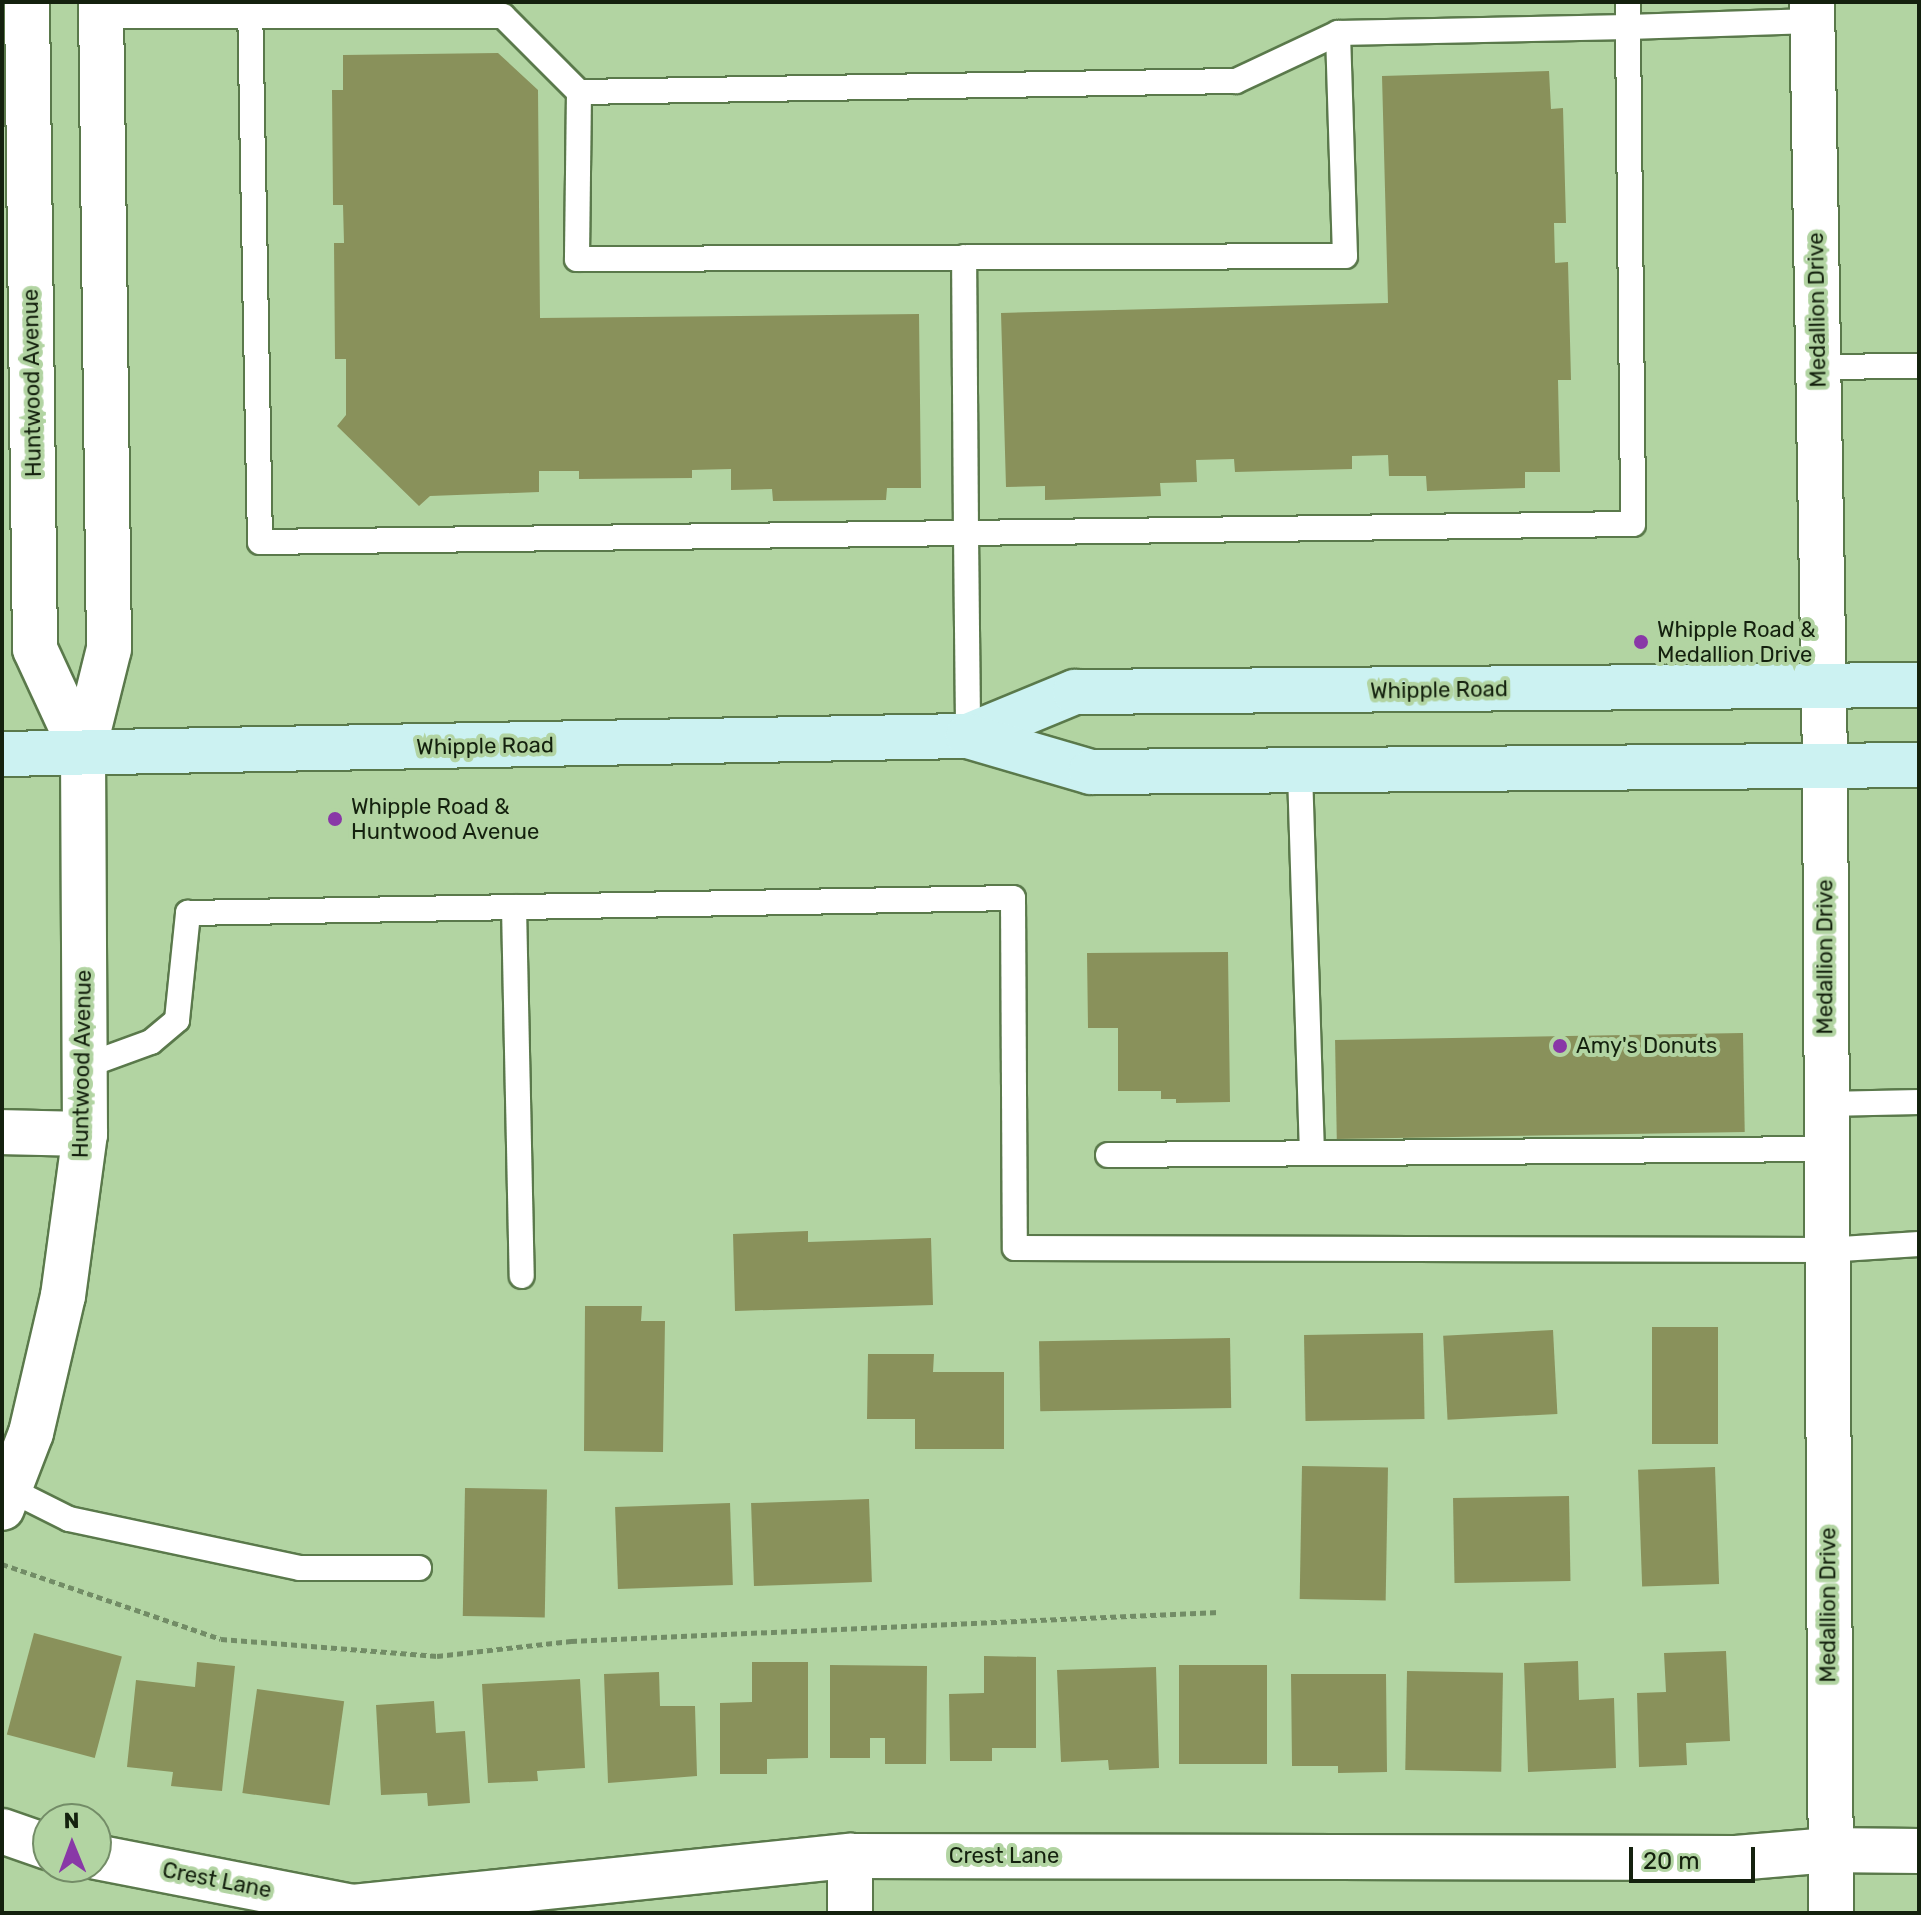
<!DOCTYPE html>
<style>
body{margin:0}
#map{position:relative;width:1921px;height:1915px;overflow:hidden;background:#b2d4a2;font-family:Rubik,sans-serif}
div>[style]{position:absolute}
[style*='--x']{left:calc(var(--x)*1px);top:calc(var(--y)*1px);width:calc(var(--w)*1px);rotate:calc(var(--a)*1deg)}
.building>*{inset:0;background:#89915b;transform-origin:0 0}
.path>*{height:5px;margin-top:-2.5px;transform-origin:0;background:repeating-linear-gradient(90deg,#728c66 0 6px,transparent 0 10px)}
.roads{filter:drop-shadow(2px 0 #5a794b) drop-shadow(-2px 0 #5a794b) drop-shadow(0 2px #5a794b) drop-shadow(0 -2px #5a794b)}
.service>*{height:24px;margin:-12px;padding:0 12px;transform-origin:12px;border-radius:12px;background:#fff}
.minor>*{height:44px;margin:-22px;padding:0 22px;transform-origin:22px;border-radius:22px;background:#fff}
.tertiary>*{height:44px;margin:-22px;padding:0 22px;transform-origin:22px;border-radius:22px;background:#fff}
.secondary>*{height:44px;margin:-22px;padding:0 22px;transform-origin:22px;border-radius:22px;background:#ccf2f2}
.dots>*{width:22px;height:22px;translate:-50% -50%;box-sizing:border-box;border:4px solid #b2d4a2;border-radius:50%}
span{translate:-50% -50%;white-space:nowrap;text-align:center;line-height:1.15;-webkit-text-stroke:8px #b2d4a2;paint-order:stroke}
.street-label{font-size:22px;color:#14210e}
.poi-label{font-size:22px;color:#14210e}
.left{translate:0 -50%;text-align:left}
.frame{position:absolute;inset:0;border:4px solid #14210e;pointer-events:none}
.north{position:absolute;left:32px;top:1803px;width:80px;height:80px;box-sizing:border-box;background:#b2d4a2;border:2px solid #738c67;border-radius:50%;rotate:359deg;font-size:22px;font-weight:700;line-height:32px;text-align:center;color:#14210e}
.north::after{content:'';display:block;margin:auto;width:28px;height:36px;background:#8938a7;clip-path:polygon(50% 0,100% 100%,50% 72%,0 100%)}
.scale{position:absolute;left:1629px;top:1847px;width:126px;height:36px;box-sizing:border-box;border:4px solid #14210e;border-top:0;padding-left:10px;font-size:24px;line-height:28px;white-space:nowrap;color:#14210e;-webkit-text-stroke:6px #b2d4a2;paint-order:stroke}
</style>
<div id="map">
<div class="building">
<i style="clip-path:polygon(498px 53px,538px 90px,540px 318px,919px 314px,921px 488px,887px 488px,886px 500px,773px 501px,772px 489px,731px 490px,731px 469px,692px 470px,692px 478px,579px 479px,579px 471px,539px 471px,539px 492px,430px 496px,419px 506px,337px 426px,346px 415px,346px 359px,335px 359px,334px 243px,344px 243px,343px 205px,333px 205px,332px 90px,343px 90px,343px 55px)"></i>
<i style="clip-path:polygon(1549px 71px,1551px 109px,1563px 108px,1566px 223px,1554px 223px,1555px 263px,1568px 262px,1571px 380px,1558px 380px,1560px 472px,1525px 472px,1525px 488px,1427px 491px,1426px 476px,1389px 476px,1388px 455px,1352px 456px,1352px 469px,1235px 472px,1234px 459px,1196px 460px,1197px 482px,1160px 483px,1161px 496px,1045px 500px,1045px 486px,1006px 487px,1001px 313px,1388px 303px,1382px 76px)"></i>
<i style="clip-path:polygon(1228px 952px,1230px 1102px,1176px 1103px,1176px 1099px,1161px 1099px,1161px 1091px,1118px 1091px,1118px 1028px,1088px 1028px,1087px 953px)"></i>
<i style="left:1743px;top:1033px;width:99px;height:408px;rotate:89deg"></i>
<i style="clip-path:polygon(808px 1231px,808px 1242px,931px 1238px,933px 1305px,735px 1311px,733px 1234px)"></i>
<i style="clip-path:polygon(585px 1306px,642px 1306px,641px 1321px,665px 1321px,663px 1452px,584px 1451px)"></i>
<i style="left:1718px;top:1327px;width:117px;height:66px;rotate:90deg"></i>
<i style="left:1553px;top:1330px;width:84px;height:110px;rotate:87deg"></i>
<i style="left:1423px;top:1333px;width:86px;height:119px;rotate:89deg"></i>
<i style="left:1230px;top:1338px;width:70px;height:191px;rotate:89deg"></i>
<i style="clip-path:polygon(868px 1354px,934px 1354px,933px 1372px,1004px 1372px,1004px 1449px,915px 1449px,915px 1419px,867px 1419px)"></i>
<i style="left:1302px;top:1466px;width:86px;height:133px;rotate:1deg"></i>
<i style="left:1715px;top:1467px;width:117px;height:77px;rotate:88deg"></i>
<i style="left:465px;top:1488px;width:82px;height:128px;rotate:1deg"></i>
<i style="left:1569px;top:1496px;width:85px;height:116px;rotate:89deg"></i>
<i style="left:869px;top:1499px;width:83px;height:118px;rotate:88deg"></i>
<i style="left:730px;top:1503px;width:82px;height:115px;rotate:88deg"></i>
<i style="left:34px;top:1633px;width:91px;height:105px;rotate:15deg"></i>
<i style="clip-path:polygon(1726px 1651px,1730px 1741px,1686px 1743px,1687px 1765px,1639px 1767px,1637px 1693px,1666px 1692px,1664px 1653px)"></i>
<i style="clip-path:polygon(984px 1656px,1036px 1657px,1036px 1748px,992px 1748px,992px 1761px,950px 1761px,949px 1694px,984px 1693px)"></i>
<i style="clip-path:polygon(1578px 1661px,1579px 1700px,1614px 1698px,1616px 1768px,1528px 1772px,1524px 1663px)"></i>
<i style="clip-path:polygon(197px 1662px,235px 1666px,222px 1791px,171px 1786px,173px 1772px,127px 1767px,136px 1680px,195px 1687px)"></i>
<i style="clip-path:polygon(752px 1662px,808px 1662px,808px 1758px,767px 1759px,767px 1774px,720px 1774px,720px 1703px,752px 1702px)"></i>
<i style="clip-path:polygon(830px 1665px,927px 1666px,926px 1764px,885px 1764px,885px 1738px,870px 1738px,870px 1758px,830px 1758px)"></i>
<i style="left:1179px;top:1665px;width:88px;height:99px"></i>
<i style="clip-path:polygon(1156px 1667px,1159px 1768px,1109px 1770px,1108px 1760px,1061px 1762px,1057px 1670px)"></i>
<i style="left:1407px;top:1671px;width:96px;height:99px;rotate:1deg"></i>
<i style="clip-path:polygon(659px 1672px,660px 1706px,695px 1706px,697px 1776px,608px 1783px,604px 1674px)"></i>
<i style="clip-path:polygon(1291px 1674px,1386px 1674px,1387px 1772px,1338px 1773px,1338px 1766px,1292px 1766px)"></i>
<i style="clip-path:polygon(580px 1679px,585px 1768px,537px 1771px,538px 1781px,488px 1783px,482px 1684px)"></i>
<i style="left:257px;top:1689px;width:88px;height:105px;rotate:8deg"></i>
<i style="clip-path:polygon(434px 1701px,436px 1733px,465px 1731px,470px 1803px,428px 1806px,427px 1793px,381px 1795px,376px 1705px)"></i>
</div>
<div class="path">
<i style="--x:2;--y:1564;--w:231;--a:18.9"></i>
<i style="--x:221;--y:1639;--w:217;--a:4.5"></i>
<i style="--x:437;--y:1656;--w:135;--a:-6.4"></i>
<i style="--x:571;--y:1641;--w:649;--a:-2.56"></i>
</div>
<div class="roads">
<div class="service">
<i style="--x:250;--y:2;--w:540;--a:88.94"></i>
<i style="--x:260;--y:542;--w:706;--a:-0.73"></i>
<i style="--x:966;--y:533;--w:276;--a:-90.4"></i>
<i style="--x:1628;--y:2;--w:25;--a:90"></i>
<i style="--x:1628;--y:27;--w:184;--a:-1.9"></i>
<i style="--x:101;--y:16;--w:402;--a:0"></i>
<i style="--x:503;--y:16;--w:107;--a:45"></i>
<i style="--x:579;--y:92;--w:167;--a:90.7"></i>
<i style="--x:577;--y:259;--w:768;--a:-0.22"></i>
<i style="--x:1345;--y:256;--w:223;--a:-91.8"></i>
<i style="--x:1338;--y:33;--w:290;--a:-1.2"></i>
<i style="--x:1628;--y:27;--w:497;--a:89.4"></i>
<i style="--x:1633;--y:524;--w:667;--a:179.23"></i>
<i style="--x:966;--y:533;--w:203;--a:89.4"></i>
<i style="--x:579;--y:92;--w:657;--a:-0.96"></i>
<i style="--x:1236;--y:81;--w:113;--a:-25.2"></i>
<i style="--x:1818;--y:367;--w:101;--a:-0.6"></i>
<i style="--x:1300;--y:772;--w:381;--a:88.2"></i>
<i style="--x:514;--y:907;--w:369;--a:88.8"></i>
<i style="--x:85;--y:1066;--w:70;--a:-20"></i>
<i style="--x:151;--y:1042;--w:34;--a:-40"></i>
<i style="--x:177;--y:1020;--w:108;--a:-84.1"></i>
<i style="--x:188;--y:913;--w:825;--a:-1.04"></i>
<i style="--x:1013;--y:898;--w:350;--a:89.7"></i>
<i style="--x:1015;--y:1248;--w:811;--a:0.14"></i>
<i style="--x:1826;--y:1250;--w:93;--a:-3.7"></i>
<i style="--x:1826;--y:1104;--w:93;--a:-1.2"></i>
<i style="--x:1108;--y:1155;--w:718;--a:-0.48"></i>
<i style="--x:9;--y:1489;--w:67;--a:26.6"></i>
<i style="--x:69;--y:1519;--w:236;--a:12"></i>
<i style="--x:300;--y:1568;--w:119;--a:0"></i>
</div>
<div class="minor">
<i style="--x:1812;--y:2;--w:763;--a:89.02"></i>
<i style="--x:1825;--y:765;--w:1148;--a:89.7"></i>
<i style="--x:2;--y:1132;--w:83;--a:1.4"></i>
<i style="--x:2;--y:1508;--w:80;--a:-68.9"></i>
<i style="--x:31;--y:1433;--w:141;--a:-76.9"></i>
<i style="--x:63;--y:1296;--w:163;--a:-82.3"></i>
<i style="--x:85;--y:1134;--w:381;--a:-90.3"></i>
<i style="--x:2;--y:1831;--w:49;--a:19.2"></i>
<i style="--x:850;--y:1856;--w:57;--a:90"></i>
<i style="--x:96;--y:1857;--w:262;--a:11"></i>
<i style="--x:353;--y:1907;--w:500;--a:-5.9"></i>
<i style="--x:850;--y:1856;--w:886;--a:0.13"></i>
<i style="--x:1736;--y:1858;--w:94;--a:-4.9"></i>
<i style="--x:1830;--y:1850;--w:89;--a:0.6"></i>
</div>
<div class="tertiary">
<i style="--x:27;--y:2;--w:647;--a:89.29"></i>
<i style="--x:35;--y:649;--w:115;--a:65.2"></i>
<i style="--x:83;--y:753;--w:107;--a:-76"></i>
<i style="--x:109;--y:649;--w:647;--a:-90.71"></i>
</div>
<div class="secondary">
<i style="--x:968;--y:736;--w:116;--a:-22.4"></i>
<i style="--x:1075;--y:692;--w:844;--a:-0.48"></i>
<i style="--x:2;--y:754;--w:966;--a:-1.07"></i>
<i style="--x:968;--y:736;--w:128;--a:16.3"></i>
<i style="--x:1091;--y:772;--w:828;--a:-0.48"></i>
</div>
</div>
<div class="dots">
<i style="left:1641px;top:642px;background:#8938a7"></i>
<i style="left:335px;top:819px;background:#8938a7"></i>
<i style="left:1560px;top:1046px;background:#8938a7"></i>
</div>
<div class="street-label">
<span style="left:1817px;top:310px;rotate:-91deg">Medallion Drive</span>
<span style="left:32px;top:383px;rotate:-91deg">Huntwood Avenue</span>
<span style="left:1439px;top:690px;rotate:-1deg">Whipple Road</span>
<span style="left:485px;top:746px;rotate:-1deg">Whipple Road</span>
<span style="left:1825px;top:957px;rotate:-90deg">Medallion Drive</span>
<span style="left:82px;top:1064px;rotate:-89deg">Huntwood Avenue</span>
<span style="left:1828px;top:1605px;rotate:-90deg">Medallion Drive</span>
<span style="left:1004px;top:1856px">Crest Lane</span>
<span style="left:217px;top:1880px;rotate:11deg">Crest Lane</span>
</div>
<div class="poi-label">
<span class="left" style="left:1657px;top:642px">Whipple Road &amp;<br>Medallion Drive</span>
<span class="left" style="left:351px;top:819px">Whipple Road &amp;<br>Huntwood Avenue</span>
<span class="left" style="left:1576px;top:1046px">Amy's Donuts</span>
</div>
<div class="frame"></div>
<div class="north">N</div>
<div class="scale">20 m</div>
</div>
